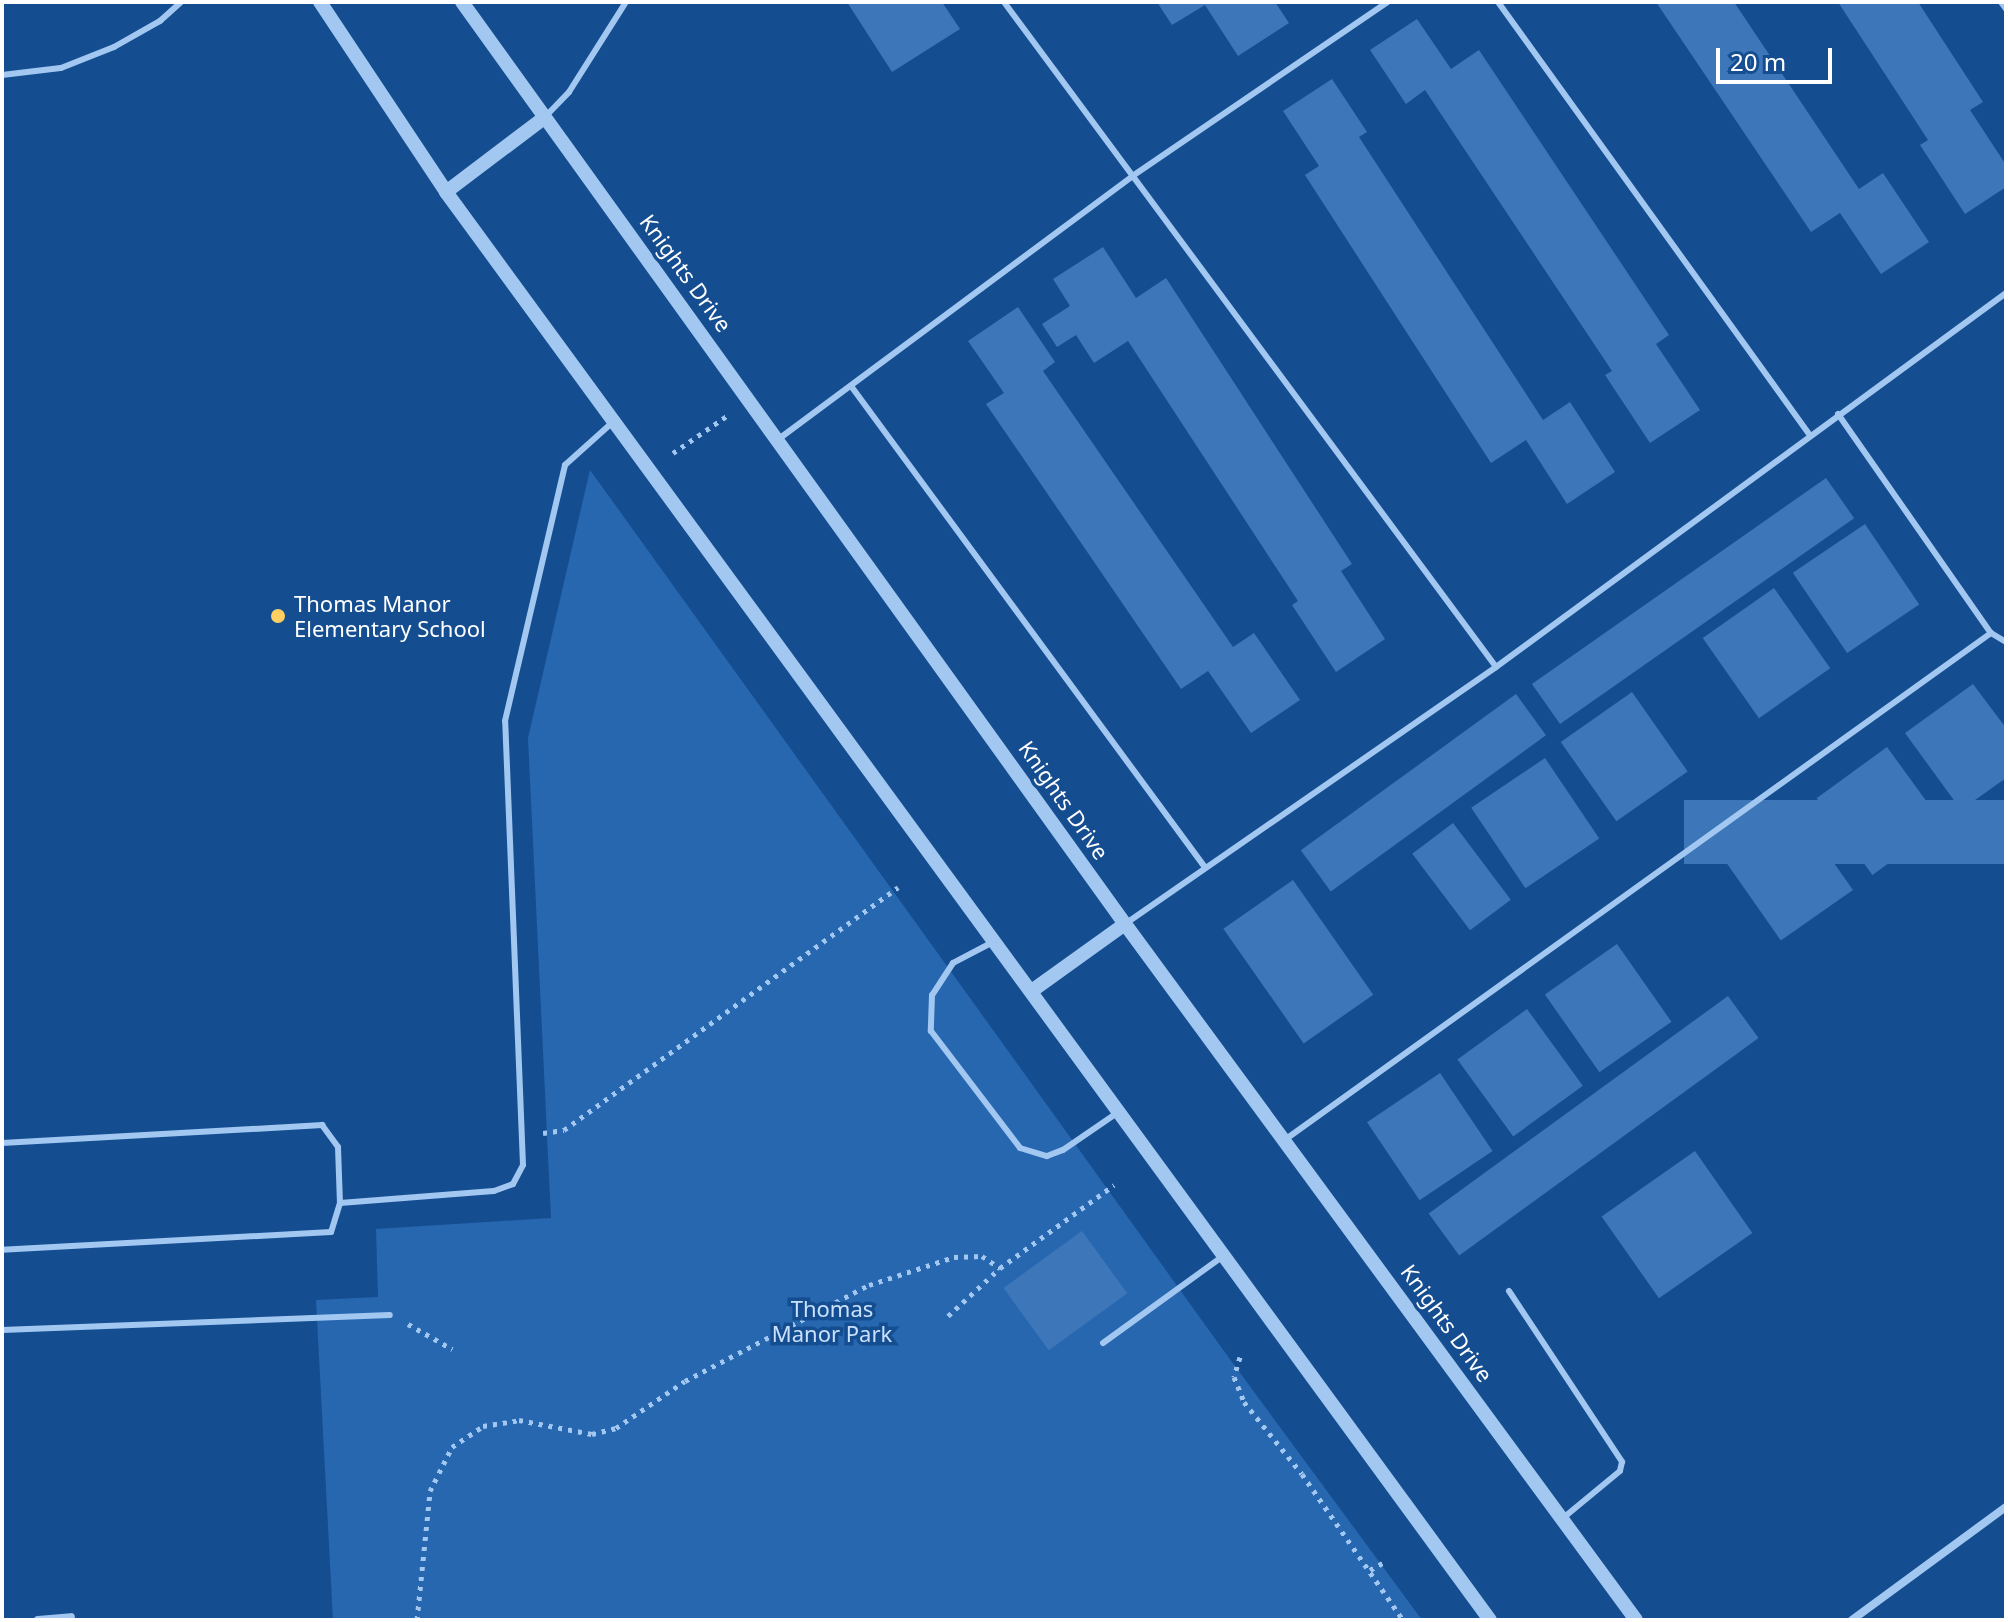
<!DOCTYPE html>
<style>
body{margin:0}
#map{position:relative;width:2008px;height:1622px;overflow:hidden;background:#154d91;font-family:"Noto Sans",sans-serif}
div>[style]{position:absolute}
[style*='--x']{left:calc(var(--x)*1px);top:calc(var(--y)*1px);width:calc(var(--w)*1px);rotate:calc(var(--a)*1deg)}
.green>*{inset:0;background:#2767b0}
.building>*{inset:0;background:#3d77b9;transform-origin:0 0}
.path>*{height:5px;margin-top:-2.5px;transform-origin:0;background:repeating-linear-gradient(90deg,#a2c7f1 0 4px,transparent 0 10px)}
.service>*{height:6px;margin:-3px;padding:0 3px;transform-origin:3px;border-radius:3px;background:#a2c7f1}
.minor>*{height:8px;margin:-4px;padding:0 4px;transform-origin:4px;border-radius:4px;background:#a2c7f1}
.tertiary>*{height:14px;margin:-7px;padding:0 7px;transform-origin:7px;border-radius:7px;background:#a2c7f1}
.dots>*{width:22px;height:22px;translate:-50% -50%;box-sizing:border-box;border:4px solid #154d91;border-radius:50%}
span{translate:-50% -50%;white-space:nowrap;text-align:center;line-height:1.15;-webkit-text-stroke:7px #154d91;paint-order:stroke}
.street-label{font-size:22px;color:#fff}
.poi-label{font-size:22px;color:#fff}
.left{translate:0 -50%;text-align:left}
.park-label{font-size:22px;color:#c9e1fc}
.frame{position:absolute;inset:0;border:4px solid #fff;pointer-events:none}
.scale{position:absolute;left:1716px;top:48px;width:116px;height:36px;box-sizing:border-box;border:4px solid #fff;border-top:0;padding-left:10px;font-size:24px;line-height:28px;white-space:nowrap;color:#fff;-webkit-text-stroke:6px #154d91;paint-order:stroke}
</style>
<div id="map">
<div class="green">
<i style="clip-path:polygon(590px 470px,1229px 1358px,1422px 1620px,333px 1620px,316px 1300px,378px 1297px,376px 1229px,551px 1218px,528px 738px)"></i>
</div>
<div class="building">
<i style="clip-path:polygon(847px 2px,942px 2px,960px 29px,892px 72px)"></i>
<i style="clip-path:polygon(1157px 2px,1275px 2px,1289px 23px,1238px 56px,1205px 5px,1172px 25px)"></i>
<i style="clip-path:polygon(1656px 2px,1734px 2px,1859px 189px,1883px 173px,1929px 242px,1881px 274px,1840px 213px,1811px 232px)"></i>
<i style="clip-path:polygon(1838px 2px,1918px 2px,1983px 102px,1970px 110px,2006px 165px,2006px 187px,1965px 214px,1920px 145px,1928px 140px)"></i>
<i style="clip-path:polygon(1417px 19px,1451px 69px,1479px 50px,1669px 335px,1656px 344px,1700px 410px,1650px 443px,1605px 375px,1612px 371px,1425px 90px,1406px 104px,1370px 50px)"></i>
<i style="clip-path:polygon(1332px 79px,1367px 132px,1359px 137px,1543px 420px,1570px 402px,1615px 472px,1567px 504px,1526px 440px,1491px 463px,1305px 175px,1319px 166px,1283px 111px)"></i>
<i style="clip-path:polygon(1103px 247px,1136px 298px,1166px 278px,1352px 564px,1341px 571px,1385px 639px,1336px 672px,1292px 605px,1298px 601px,1128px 341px,1094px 363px,1076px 335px,1057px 347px,1042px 324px,1070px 306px,1053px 279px)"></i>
<i style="clip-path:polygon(1018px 307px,1055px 362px,1043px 371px,1233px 647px,1254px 633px,1300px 700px,1251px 733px,1208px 671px,1181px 689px,986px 404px,1004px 393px,968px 341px)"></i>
<i style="left:1826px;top:478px;width:49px;height:359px;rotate:55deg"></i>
<i style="left:1865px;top:524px;width:97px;height:87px;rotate:56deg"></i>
<i style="left:1774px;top:588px;width:98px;height:87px;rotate:55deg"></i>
<i style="clip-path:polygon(1973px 684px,2006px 728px,2006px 778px,1961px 810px,1905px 733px)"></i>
<i style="left:1632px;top:692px;width:97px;height:87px;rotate:55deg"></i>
<i style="left:1516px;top:694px;width:51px;height:266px;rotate:54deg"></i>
<i style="left:1887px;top:747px;width:95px;height:87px;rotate:54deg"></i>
<i style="left:1545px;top:758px;width:97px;height:89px;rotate:56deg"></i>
<i style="left:2006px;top:800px;width:64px;height:322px;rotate:90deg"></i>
<i style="left:1799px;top:813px;width:94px;height:88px;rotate:55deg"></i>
<i style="left:1453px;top:823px;width:96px;height:51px;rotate:53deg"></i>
<i style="left:1293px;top:880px;width:140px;height:85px;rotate:55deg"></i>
<i style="left:1617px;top:944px;width:95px;height:88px;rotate:55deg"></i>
<i style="left:1728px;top:996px;width:52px;height:370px;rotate:54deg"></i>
<i style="left:1527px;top:1009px;width:95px;height:86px;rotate:54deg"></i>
<i style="left:1440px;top:1073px;width:94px;height:88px;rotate:56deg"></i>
<i style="left:1695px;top:1151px;width:100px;height:114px;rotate:55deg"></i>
<i style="left:1082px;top:1231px;width:77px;height:97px;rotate:54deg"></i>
</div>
<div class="path">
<i style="--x:673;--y:453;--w:67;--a:-34.6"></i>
<i style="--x:543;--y:1133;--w:21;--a:-8"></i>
<i style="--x:564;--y:1130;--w:413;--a:-36"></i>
<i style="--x:948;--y:1316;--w:71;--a:-42.7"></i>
<i style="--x:1000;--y:1268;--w:141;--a:-36.1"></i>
<i style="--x:408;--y:1324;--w:51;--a:29.6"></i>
<i style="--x:1240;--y:1357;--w:21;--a:107"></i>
<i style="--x:1234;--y:1377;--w:27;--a:68"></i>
<i style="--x:1244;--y:1402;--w:92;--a:51.1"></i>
<i style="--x:1302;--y:1474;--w:178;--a:55.3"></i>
<i style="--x:1370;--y:1570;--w:18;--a:-29"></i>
<i style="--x:417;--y:1620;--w:130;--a:-84.2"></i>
<i style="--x:430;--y:1491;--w:49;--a:-63.4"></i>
<i style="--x:452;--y:1447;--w:37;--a:-34"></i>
<i style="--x:483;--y:1426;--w:36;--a:-9"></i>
<i style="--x:519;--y:1420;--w:74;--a:10.9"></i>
<i style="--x:592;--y:1434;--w:25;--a:-14"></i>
<i style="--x:616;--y:1428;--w:83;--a:-34.3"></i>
<i style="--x:685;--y:1381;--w:208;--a:-27.6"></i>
<i style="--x:869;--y:1285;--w:89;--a:-18.2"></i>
<i style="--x:954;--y:1257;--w:28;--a:-2"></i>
<i style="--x:982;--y:1256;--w:22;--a:34"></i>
</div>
<div class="service">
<i style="--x:1004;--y:2;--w:827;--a:53.5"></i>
<i style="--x:1498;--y:2;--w:532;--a:54.25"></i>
<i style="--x:2001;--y:2;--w:9;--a:54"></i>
<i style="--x:2;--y:75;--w:59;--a:-6.8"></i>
<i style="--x:61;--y:68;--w:57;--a:-21.6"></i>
<i style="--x:114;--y:47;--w:53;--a:-29.5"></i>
<i style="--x:160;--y:21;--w:28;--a:-42"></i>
<i style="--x:544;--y:118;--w:36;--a:-46"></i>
<i style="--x:569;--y:92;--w:107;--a:-57.7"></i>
<i style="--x:851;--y:386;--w:596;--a:53.67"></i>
<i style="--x:1838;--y:414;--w:267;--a:55.1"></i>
<i style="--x:1991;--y:633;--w:17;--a:31"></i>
<i style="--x:780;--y:438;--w:441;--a:-36.6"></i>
<i style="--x:1134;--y:175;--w:307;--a:-34.3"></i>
<i style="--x:1125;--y:924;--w:451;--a:-34.7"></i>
<i style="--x:1496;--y:667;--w:632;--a:-36.25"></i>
<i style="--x:993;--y:942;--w:45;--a:152.3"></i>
<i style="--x:953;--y:963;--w:38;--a:123"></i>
<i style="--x:932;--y:995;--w:36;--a:92"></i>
<i style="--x:931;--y:1031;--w:147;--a:52.7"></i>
<i style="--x:1020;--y:1148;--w:28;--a:17"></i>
<i style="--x:1047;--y:1156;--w:17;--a:-21"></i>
<i style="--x:1063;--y:1150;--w:65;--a:-34.4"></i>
<i style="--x:1286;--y:1139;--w:868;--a:-35.67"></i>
<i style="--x:2;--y:1143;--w:321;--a:-3.2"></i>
<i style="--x:322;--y:1125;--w:27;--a:54"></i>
<i style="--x:338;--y:1147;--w:56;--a:88"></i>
<i style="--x:340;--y:1203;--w:30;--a:107"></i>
<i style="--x:331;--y:1232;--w:329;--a:176.9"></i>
<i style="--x:340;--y:1203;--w:154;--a:-4.5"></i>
<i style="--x:494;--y:1191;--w:20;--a:-20"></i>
<i style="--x:513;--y:1184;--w:21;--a:-62"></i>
<i style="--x:523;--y:1165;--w:444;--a:-92.3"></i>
<i style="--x:505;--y:721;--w:263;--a:-76.8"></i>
<i style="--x:565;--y:465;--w:64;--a:-41.9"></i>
<i style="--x:1509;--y:1291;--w:205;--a:56.5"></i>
<i style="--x:1622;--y:1462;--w:9;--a:103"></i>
<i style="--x:1620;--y:1471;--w:75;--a:140.4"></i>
<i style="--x:2;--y:1330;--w:388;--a:-2.2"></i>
<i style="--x:1103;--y:1343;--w:148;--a:-35.9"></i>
</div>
<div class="minor">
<i style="--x:38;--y:1620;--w:33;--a:-5"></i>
<i style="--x:1852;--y:1620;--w:191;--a:-36.3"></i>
</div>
<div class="tertiary">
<i style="--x:320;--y:2;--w:228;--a:56.4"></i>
<i style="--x:446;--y:192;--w:1769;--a:53.83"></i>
<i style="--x:462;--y:2;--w:1136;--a:54.28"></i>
<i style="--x:1125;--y:924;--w:863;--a:53.71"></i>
<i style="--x:446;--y:192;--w:123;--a:-37.1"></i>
<i style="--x:1033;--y:990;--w:113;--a:-35.7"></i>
</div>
<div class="dots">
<i style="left:278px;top:616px;background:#ffcf62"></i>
</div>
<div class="street-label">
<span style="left:686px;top:273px;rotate:54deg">Knights Drive</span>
<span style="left:1064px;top:800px;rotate:55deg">Knights Drive</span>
<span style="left:1447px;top:1323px;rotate:54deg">Knights Drive</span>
</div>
<div class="poi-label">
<span class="left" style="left:294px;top:616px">Thomas Manor<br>Elementary School</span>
</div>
<div class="park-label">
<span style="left:832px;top:1321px">Thomas<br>Manor Park</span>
</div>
<div class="frame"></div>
<div class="scale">20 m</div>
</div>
